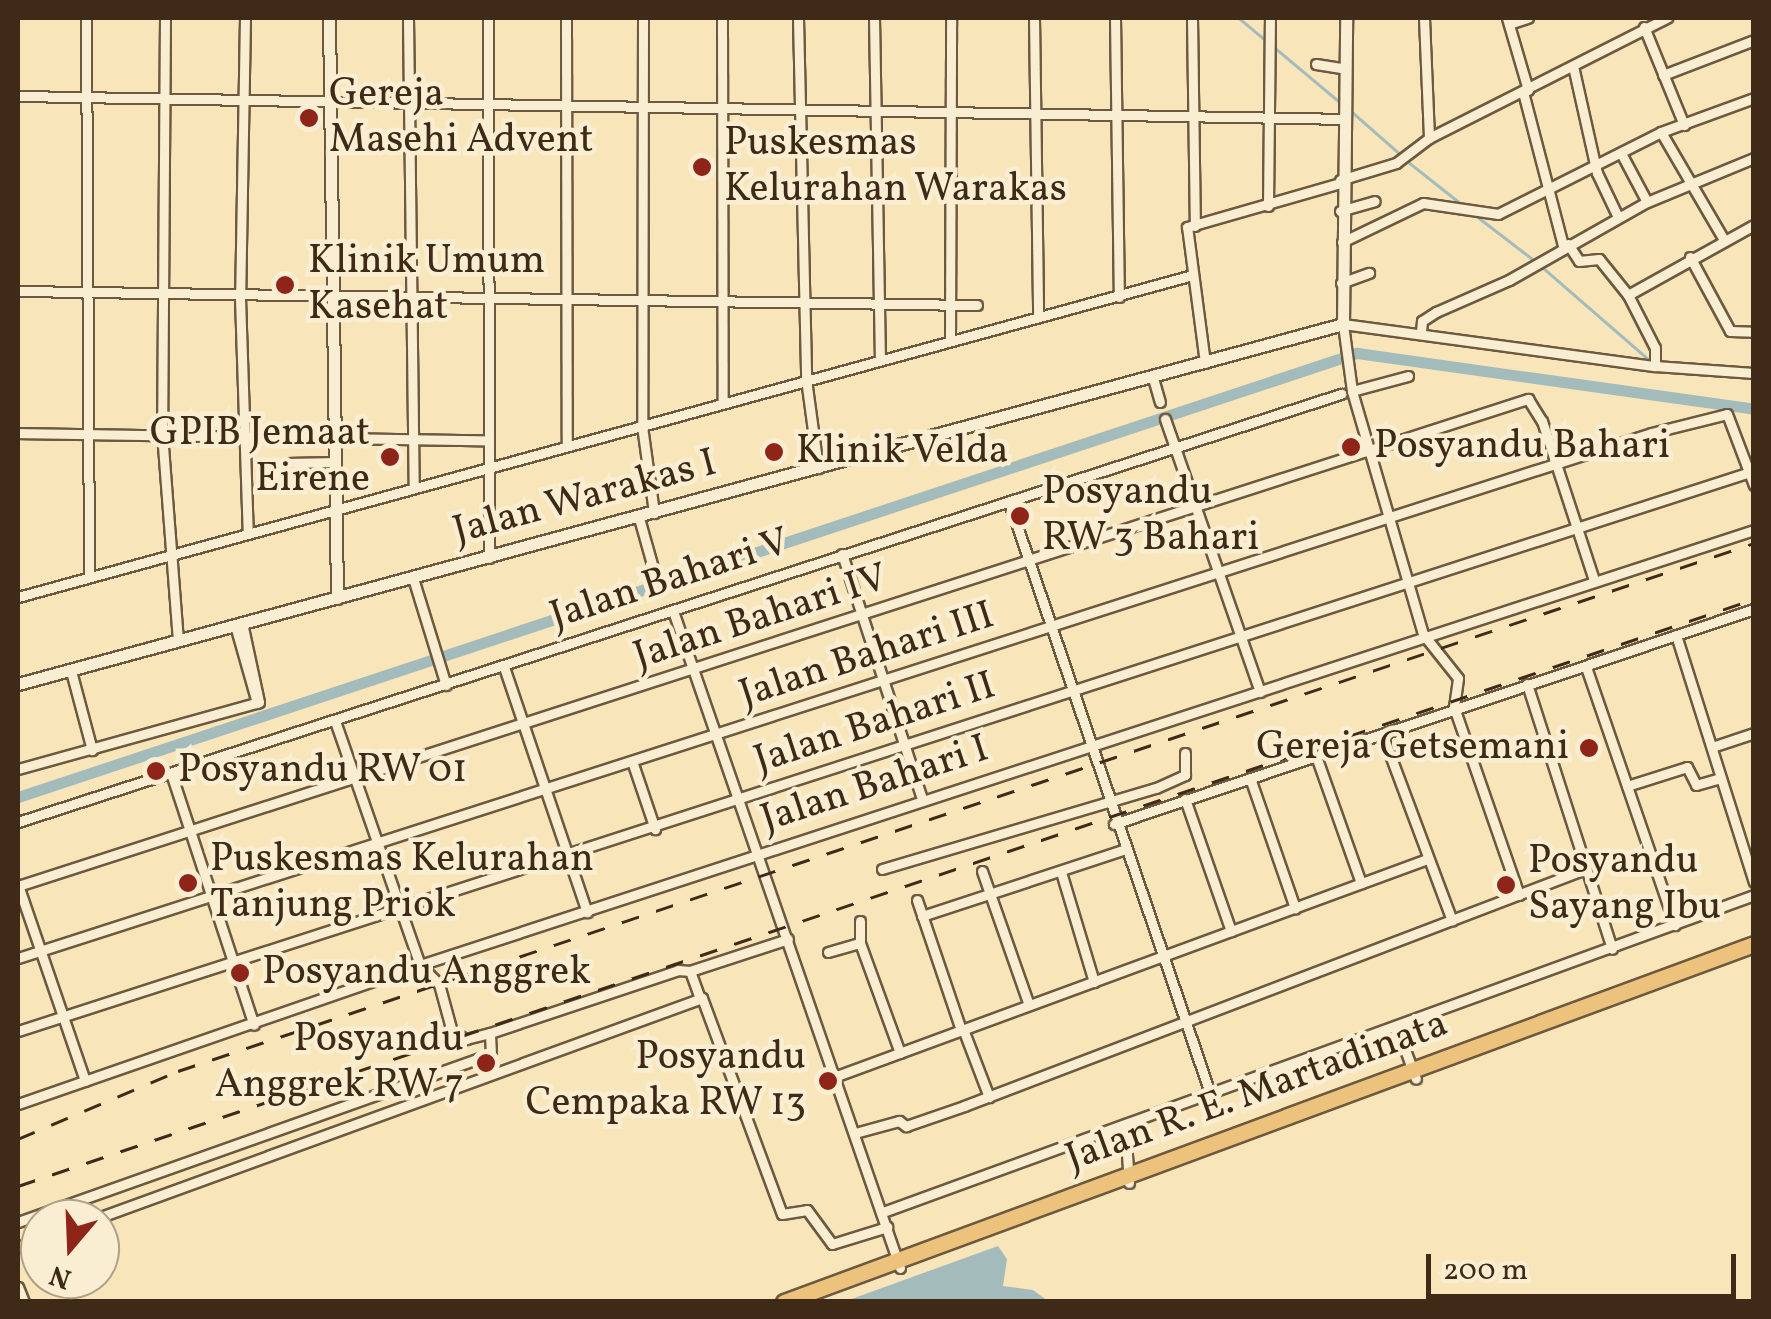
<!DOCTYPE html>
<style>
body{margin:0}
#map{position:relative;width:1771px;height:1319px;overflow:hidden;background:#f8e5b9;font-family:Vollkorn,serif}
div>[style]{position:absolute}
[style*='--x']{left:calc(var(--x)*1px);top:calc(var(--y)*1px);width:calc(var(--w)*1px);rotate:calc(var(--a)*1deg)}
.water>*{inset:0;background:#a3bcbb}
.stream>*{height:2.5px;margin:-1.25px;padding:0 1.25px;transform-origin:1.25px;border-radius:1.25px;background:#a3bcbb}
.canal>*{height:11px;margin:-5.5px;padding:0 5.5px;transform-origin:5.5px;border-radius:5.5px;background:#a3bcbb}
.roads{filter:drop-shadow(2px 0 #6c593f) drop-shadow(-2px 0 #6c593f) drop-shadow(0 2px #6c593f) drop-shadow(0 -2px #6c593f)}
.minor>*{height:9px;margin:-4.5px;padding:0 4.5px;transform-origin:4.5px;border-radius:4.5px;background:#faeed2}
.tertiary>*{height:11px;margin:-5.5px;padding:0 5.5px;transform-origin:5.5px;border-radius:5.5px;background:#faeed2}
.trunk>*{height:15px;margin:-7.5px;padding:0 7.5px;transform-origin:7.5px;border-radius:7.5px;background:#ecc27c}
.rail>*{height:2.5px;margin-top:-1.25px;transform-origin:0;background:repeating-linear-gradient(90deg,#3e2a16 0 18px,transparent 0 36px)}
.dots>*{width:28px;height:28px;translate:-50% -50%;box-sizing:border-box;border:5px solid #faeed2;border-radius:50%}
span{translate:-50% -50%;white-space:nowrap;text-align:center;line-height:1.15;-webkit-text-stroke:9px #faeed2;paint-order:stroke}
.poi-label{font-size:40px;color:#3e2a16}
.left{translate:0 -50%;text-align:left}
.right{translate:-100% -50%;text-align:right}
.street-label{font-size:40px;color:#3e2a16}
.frame{position:absolute;inset:0;border:20px solid #3e2a16;pointer-events:none}
.north{position:absolute;left:20px;top:1199px;width:100px;height:100px;box-sizing:border-box;background:#faeed2;border:2px solid #afa087;border-radius:50%;rotate:199deg;font-size:28px;font-weight:700;line-height:40px;text-align:center;color:#3e2a16}
.north::after{content:'';display:block;margin:auto;width:35px;height:45px;background:#8f2418;clip-path:polygon(50% 0,100% 100%,50% 72%,0 100%)}
.scale{position:absolute;left:1426px;top:1254px;width:310px;height:45px;box-sizing:border-box;border:5px solid #3e2a16;border-top:0;padding-left:12px;font-size:30px;line-height:35px;white-space:nowrap;color:#3e2a16;-webkit-text-stroke:8px #faeed2;paint-order:stroke}
</style>
<div id="map">
<div class="water">
<i style="clip-path:polygon(998px 1246px,1007px 1259px,1003px 1286px,1033px 1290px,1048px 1301px,846px 1301px)"></i>
</div>
<div class="stream">
<i style="--x:1239;--y:18;--w:33;--a:40"></i>
<i style="--x:1274;--y:47;--w:87;--a:39.9"></i>
<i style="--x:1351;--y:111;--w:67;--a:41.3"></i>
<i style="--x:1407;--y:161;--w:73;--a:38.3"></i>
<i style="--x:1474;--y:214;--w:77;--a:37.6"></i>
<i style="--x:1541;--y:266;--w:147;--a:40.9"></i>
</div>
<div class="canal">
<i style="--x:18;--y:797;--w:1411;--a:-18.35"></i>
<i style="--x:1357;--y:353;--w:401;--a:8"></i>
</div>
<div class="roads">
<div class="minor">
<i style="--x:86;--y:18;--w:556;--a:89.69"></i>
<i style="--x:165;--y:18;--w:415;--a:90.4"></i>
<i style="--x:162;--y:433;--w:209;--a:85.6"></i>
<i style="--x:245;--y:18;--w:280;--a:91"></i>
<i style="--x:240;--y:298;--w:235;--a:88.1"></i>
<i style="--x:408;--y:18;--w:469;--a:89.3"></i>
<i style="--x:488;--y:18;--w:540;--a:89.89"></i>
<i style="--x:566;--y:18;--w:428;--a:89.9"></i>
<i style="--x:643;--y:18;--w:408;--a:90.1"></i>
<i style="--x:642;--y:426;--w:88;--a:82.1"></i>
<i style="--x:722;--y:18;--w:385;--a:89.9"></i>
<i style="--x:798;--y:18;--w:361;--a:88.7"></i>
<i style="--x:806;--y:379;--w:90;--a:82.3"></i>
<i style="--x:874;--y:18;--w:338;--a:89"></i>
<i style="--x:1034;--y:18;--w:297;--a:89.2"></i>
<i style="--x:1115;--y:18;--w:279;--a:89.2"></i>
<i style="--x:1192;--y:18;--w:208;--a:89.2"></i>
<i style="--x:1424;--y:18;--w:120;--a:87.6"></i>
<i style="--x:1507;--y:18;--w:75;--a:73.7"></i>
<i style="--x:1509;--y:24;--w:20;--a:-18"></i>
<i style="--x:1644;--y:27;--w:106;--a:67.8"></i>
<i style="--x:1316;--y:64;--w:30;--a:9"></i>
<i style="--x:1573;--y:66;--w:110;--a:77.4"></i>
<i style="--x:1597;--y:173;--w:49;--a:64.5"></i>
<i style="--x:1663;--y:75;--w:97;--a:-21"></i>
<i style="--x:1523;--y:92;--w:159;--a:75.4"></i>
<i style="--x:18;--y:96;--w:1328;--a:0.99"></i>
<i style="--x:1661;--y:132;--w:123;--a:59.7"></i>
<i style="--x:1621;--y:153;--w:55;--a:62"></i>
<i style="--x:1340;--y:180;--w:59;--a:-16.9"></i>
<i style="--x:1396;--y:163;--w:41;--a:-37.1"></i>
<i style="--x:1429;--y:138;--w:267;--a:-26.8"></i>
<i style="--x:1268;--y:206;--w:188;--a:-89.4"></i>
<i style="--x:1340;--y:211;--w:36;--a:-16"></i>
<i style="--x:1342;--y:242;--w:90;--a:-25.7"></i>
<i style="--x:1423;--y:203;--w:76;--a:8.3"></i>
<i style="--x:1498;--y:214;--w:182;--a:-26.7"></i>
<i style="--x:1661;--y:132;--w:99;--a:-20.1"></i>
<i style="--x:1568;--y:244;--w:20;--a:57"></i>
<i style="--x:1579;--y:261;--w:20;--a:-6"></i>
<i style="--x:1599;--y:259;--w:46;--a:51.1"></i>
<i style="--x:1628;--y:295;--w:59;--a:63"></i>
<i style="--x:1655;--y:348;--w:18;--a:90"></i>
<i style="--x:1690;--y:257;--w:84;--a:61.6"></i>
<i style="--x:1730;--y:331;--w:24;--a:2"></i>
<i style="--x:1341;--y:283;--w:30;--a:-20"></i>
<i style="--x:18;--y:291;--w:959;--a:0.84"></i>
<i style="--x:1628;--y:295;--w:144;--a:-29.1"></i>
<i style="--x:1421;--y:332;--w:11;--a:-85"></i>
<i style="--x:1422;--y:321;--w:17;--a:-33"></i>
<i style="--x:1436;--y:312;--w:80;--a:-23.7"></i>
<i style="--x:1509;--y:280;--w:159;--a:-29.5"></i>
<i style="--x:1647;--y:202;--w:116;--a:-22.4"></i>
<i style="--x:950;--y:339;--w:321;--a:-89.8"></i>
<i style="--x:1205;--y:363;--w:137;--a:-97.5"></i>
<i style="--x:1187;--y:227;--w:159;--a:-16"></i>
<i style="--x:1153;--y:378;--w:25;--a:74"></i>
<i style="--x:1352;--y:391;--w:58;--a:-15"></i>
<i style="--x:1165;--y:419;--w:289;--a:70.8"></i>
<i style="--x:18;--y:433;--w:470;--a:0.9"></i>
<i style="--x:291;--y:463;--w:43;--a:-1.3"></i>
<i style="--x:1009;--y:502;--w:627;--a:71.22"></i>
<i style="--x:639;--y:518;--w:59;--a:74.3"></i>
<i style="--x:842;--y:554;--w:258;--a:71.9"></i>
<i style="--x:413;--y:578;--w:112;--a:72.9"></i>
<i style="--x:18;--y:597;--w:1214;--a:-15.33"></i>
<i style="--x:673;--y:611;--w:695;--a:70.94"></i>
<i style="--x:235;--y:625;--w:81;--a:74.2"></i>
<i style="--x:1676;--y:635;--w:259;--a:72.5"></i>
<i style="--x:504;--y:667;--w:259;--a:71.3"></i>
<i style="--x:1586;--y:667;--w:273;--a:71"></i>
<i style="--x:71;--y:671;--w:82;--a:75.1"></i>
<i style="--x:1527;--y:684;--w:278;--a:72.2"></i>
<i style="--x:335;--y:721;--w:258;--a:70.8"></i>
<i style="--x:420;--y:965;--w:27;--a:45"></i>
<i style="--x:439;--y:984;--w:50;--a:74.8"></i>
<i style="--x:452;--y:1032;--w:16;--a:27"></i>
<i style="--x:466;--y:1039;--w:25;--a:-14"></i>
<i style="--x:1383;--y:736;--w:197;--a:69.5"></i>
<i style="--x:1712;--y:747;--w:44;--a:-18.4"></i>
<i style="--x:1316;--y:756;--w:135;--a:70.5"></i>
<i style="--x:633;--y:764;--w:69;--a:71.3"></i>
<i style="--x:18;--y:769;--w:250;--a:-15.5"></i>
<i style="--x:259;--y:702;--w:81;--a:-102.1"></i>
<i style="--x:171;--y:773;--w:265;--a:71.8"></i>
<i style="--x:1250;--y:778;--w:138;--a:70.9"></i>
<i style="--x:1627;--y:786;--w:63;--a:-17.6"></i>
<i style="--x:1687;--y:767;--w:20;--a:63"></i>
<i style="--x:1696;--y:785;--w:25;--a:-16"></i>
<i style="--x:1185;--y:799;--w:140;--a:70.8"></i>
<i style="--x:18;--y:822;--w:1391;--a:-17.93"></i>
<i style="--x:1114;--y:824;--w:675;--a:-18.57"></i>
<i style="--x:882;--y:869;--w:286;--a:-16.5"></i>
<i style="--x:1156;--y:788;--w:32;--a:-24"></i>
<i style="--x:1185;--y:775;--w:22;--a:-90"></i>
<i style="--x:982;--y:871;--w:142;--a:70.7"></i>
<i style="--x:1061;--y:872;--w:115;--a:73.3"></i>
<i style="--x:18;--y:885;--w:207;--a:71.1"></i>
<i style="--x:18;--y:886;--w:1587;--a:-17.88"></i>
<i style="--x:1528;--y:399;--w:26;--a:58"></i>
<i style="--x:1542;--y:421;--w:167;--a:71.9"></i>
<i style="--x:1519;--y:895;--w:199;--a:-109.1"></i>
<i style="--x:1454;--y:707;--w:29;--a:-82"></i>
<i style="--x:1458;--y:678;--w:56;--a:-128.5"></i>
<i style="--x:1423;--y:634;--w:253;--a:-106.3"></i>
<i style="--x:1352;--y:391;--w:68;--a:-97.7"></i>
<i style="--x:1343;--y:324;--w:315;--a:7.7"></i>
<i style="--x:1655;--y:366;--w:99;--a:4"></i>
<i style="--x:917;--y:900;--w:137;--a:71.3"></i>
<i style="--x:922;--y:916;--w:212;--a:-18.2"></i>
<i style="--x:860;--y:943;--w:117;--a:70"></i>
<i style="--x:828;--y:952;--w:33;--a:-16"></i>
<i style="--x:860;--y:943;--w:22;--a:-90"></i>
<i style="--x:18;--y:958;--w:1715;--a:-17.82"></i>
<i style="--x:1651;--y:433;--w:78;--a:-14"></i>
<i style="--x:1727;--y:414;--w:76;--a:69.2"></i>
<i style="--x:690;--y:971;--w:103;--a:-18.1"></i>
<i style="--x:1397;--y:1028;--w:54;--a:69.6"></i>
<i style="--x:963;--y:1029;--w:73;--a:69.1"></i>
<i style="--x:18;--y:1031;--w:1820;--a:-17.89"></i>
<i style="--x:834;--y:1077;--w:632;--a:-20.18"></i>
<i style="--x:18;--y:1104;--w:425;--a:-19.1"></i>
<i style="--x:420;--y:965;--w:1403;--a:-18.06"></i>
<i style="--x:1125;--y:1125;--w:58;--a:86.1"></i>
<i style="--x:855;--y:1133;--w:46;--a:-15.3"></i>
<i style="--x:899;--y:1121;--w:9;--a:36"></i>
<i style="--x:906;--y:1126;--w:61;--a:-19"></i>
<i style="--x:964;--y:1106;--w:662;--a:-20.87"></i>
<i style="--x:883;--y:1212;--w:927;--a:-20"></i>
<i style="--x:95;--y:1219;--w:646;--a:-20.01"></i>
<i style="--x:702;--y:998;--w:230;--a:69.7"></i>
<i style="--x:782;--y:1214;--w:25;--a:-9"></i>
<i style="--x:807;--y:1210;--w:42;--a:53.7"></i>
<i style="--x:832;--y:1244;--w:58;--a:-17.2"></i>
<i style="--x:18;--y:1222;--w:502;--a:-19.55"></i>
<i style="--x:491;--y:1054;--w:21;--a:-93"></i>
<i style="--x:490;--y:1033;--w:198;--a:-18.5"></i>
<i style="--x:678;--y:970;--w:12;--a:5"></i>
<i style="--x:690;--y:971;--w:30;--a:70"></i>
<i style="--x:18;--y:1247;--w:23;--a:-20"></i>
<i style="--x:18;--y:1287;--w:16;--a:68"></i>
</div>
<div class="tertiary">
<i style="--x:329;--y:18;--w:580;--a:89.21"></i>
<i style="--x:18;--y:684;--w:1373;--a:-15.2"></i>
<i style="--x:1343;--y:324;--w:306;--a:-89.4"></i>
</div>
<div class="trunk">
<i style="--x:784;--y:1302;--w:1034;--a:-20.26"></i>
</div>
</div>
<div class="rail">
<i style="--x:18;--y:1139;--w:174;--a:-23"></i>
<i style="--x:178;--y:1071;--w:1662;--a:-18.52"></i>
<i style="--x:18;--y:1186;--w:1833;--a:-18.68"></i>
</div>
<div class="dots">
<i style="left:309px;top:118px;background:#8f2418"></i>
<i style="left:702px;top:167px;background:#8f2418"></i>
<i style="left:285px;top:285px;background:#8f2418"></i>
<i style="left:1351px;top:447px;background:#8f2418"></i>
<i style="left:774px;top:452px;background:#8f2418"></i>
<i style="left:390px;top:457px;background:#8f2418"></i>
<i style="left:1020px;top:516px;background:#8f2418"></i>
<i style="left:1589px;top:748px;background:#8f2418"></i>
<i style="left:156px;top:771px;background:#8f2418"></i>
<i style="left:188px;top:883px;background:#8f2418"></i>
<i style="left:1506px;top:885px;background:#8f2418"></i>
<i style="left:240px;top:973px;background:#8f2418"></i>
<i style="left:486px;top:1063px;background:#8f2418"></i>
<i style="left:828px;top:1081px;background:#8f2418"></i>
</div>
<div class="poi-label">
<span class="left" style="left:329px;top:118px">Gereja<br>Masehi Advent</span>
<span class="left" style="left:724px;top:167px">Puskesmas<br>Kelurahan Warakas</span>
<span class="left" style="left:308px;top:285px">Klinik Umum<br>Kasehat</span>
<span class="right" style="left:370px;top:457px">GPIB Jemaat<br>Eirene</span>
<span class="left" style="left:1374px;top:447px">Posyandu Bahari</span>
<span class="left" style="left:796px;top:452px">Klinik Velda</span>
<span class="left" style="left:1042px;top:516px">Posyandu<br>RW 3 Bahari</span>
<span class="right" style="left:1569px;top:748px">Gereja Getsemani</span>
<span class="left" style="left:178px;top:771px">Posyandu RW 01</span>
<span class="left" style="left:210px;top:883px">Puskesmas Kelurahan<br>Tanjung Priok</span>
<span class="left" style="left:1528px;top:885px">Posyandu<br>Sayang Ibu</span>
<span class="left" style="left:262px;top:973px">Posyandu Anggrek</span>
<span class="right" style="left:464px;top:1063px">Posyandu<br>Anggrek RW 7</span>
<span class="right" style="left:806px;top:1081px">Posyandu<br>Cempaka RW 13</span>
</div>
<div class="street-label">
<span style="left:585px;top:498px;rotate:-15deg">Jalan Warakas I</span>
<span style="left:670px;top:580px;rotate:-18deg">Jalan Bahari V</span>
<span style="left:761px;top:618px;rotate:-18deg">Jalan Bahari IV</span>
<span style="left:867px;top:656px;rotate:-18deg">Jalan Bahari III</span>
<span style="left:875px;top:724px;rotate:-18deg">Jalan Bahari II</span>
<span style="left:875px;top:785px;rotate:-18deg">Jalan Bahari I</span>
<span style="left:1257px;top:1092px;rotate:-20deg">Jalan R. E. Martadinata</span>
</div>
<div class="frame"></div>
<div class="north">N</div>
<div class="scale">200 m</div>
</div>
